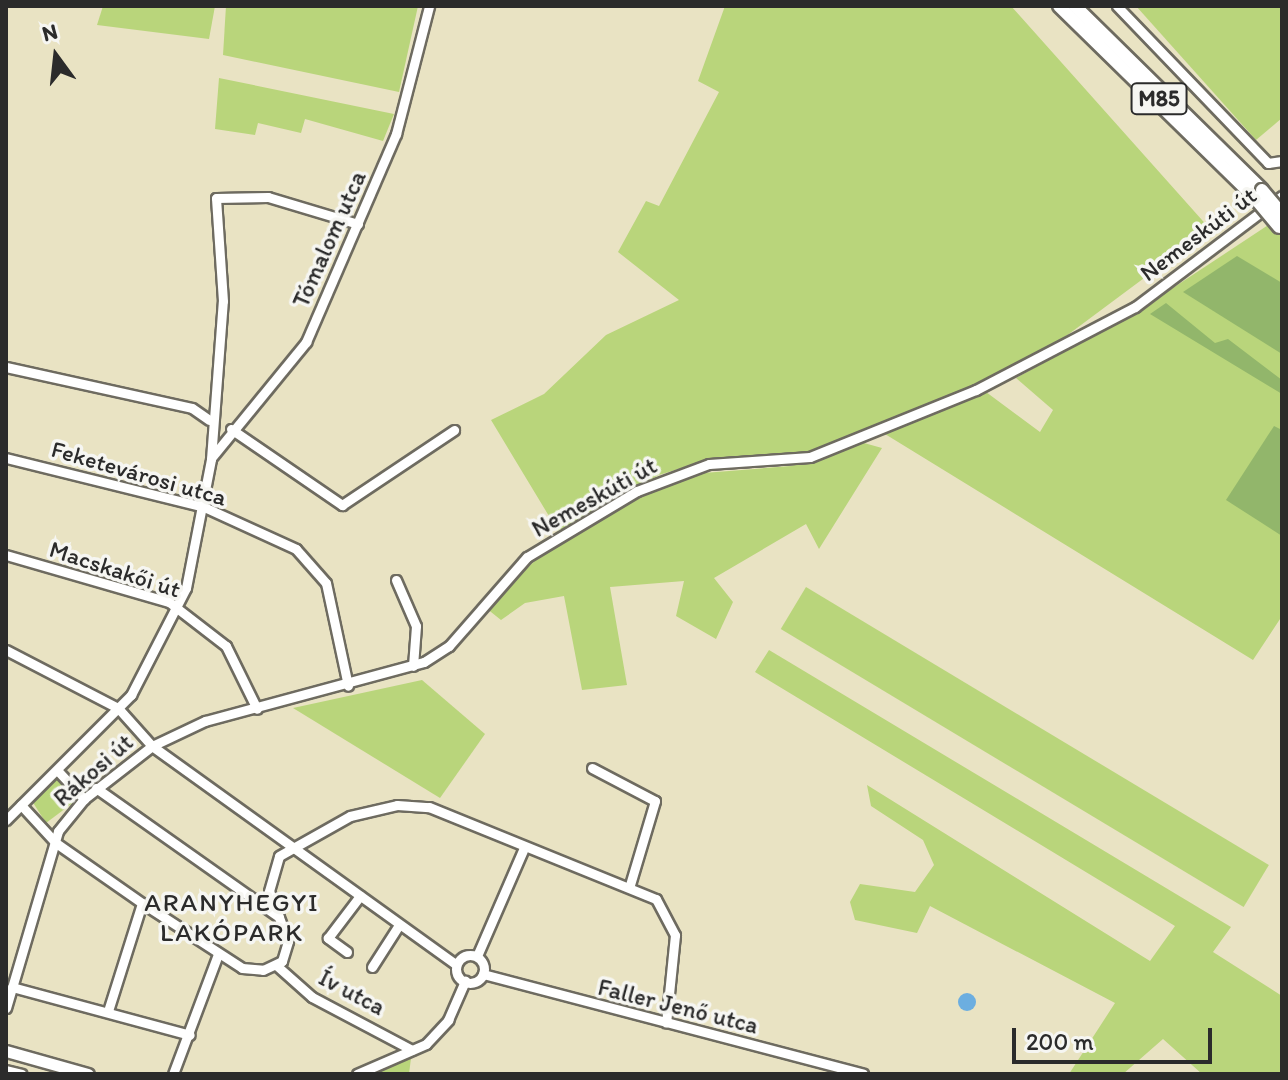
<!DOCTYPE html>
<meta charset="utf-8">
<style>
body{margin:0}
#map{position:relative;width:1288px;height:1080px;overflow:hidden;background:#e9e3c3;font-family:Itim,sans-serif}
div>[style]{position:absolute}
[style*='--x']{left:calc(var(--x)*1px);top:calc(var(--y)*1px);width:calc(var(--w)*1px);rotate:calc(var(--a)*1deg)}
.green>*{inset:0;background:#b9d57b;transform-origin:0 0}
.forest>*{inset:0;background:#92b66b}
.water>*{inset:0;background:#6caee0}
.round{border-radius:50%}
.roads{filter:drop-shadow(2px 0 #6e6b60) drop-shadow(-2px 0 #6e6b60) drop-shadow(0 2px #6e6b60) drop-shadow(0 -2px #6e6b60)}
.minor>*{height:9px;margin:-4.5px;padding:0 4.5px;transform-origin:4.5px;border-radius:4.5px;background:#fff}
.minor>.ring{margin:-4.5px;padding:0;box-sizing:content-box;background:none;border:9px solid #fff;border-radius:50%}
.major>*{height:11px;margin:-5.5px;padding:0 5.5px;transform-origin:5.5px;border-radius:5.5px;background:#fff}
.highway>*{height:12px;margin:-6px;padding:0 6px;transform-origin:6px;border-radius:6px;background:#fff}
.bridges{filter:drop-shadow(2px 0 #6e6b60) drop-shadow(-2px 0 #6e6b60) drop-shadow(0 2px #6e6b60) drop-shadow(0 -2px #6e6b60)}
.highway-bridge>*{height:12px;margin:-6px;padding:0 6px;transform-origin:6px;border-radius:6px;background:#fff}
span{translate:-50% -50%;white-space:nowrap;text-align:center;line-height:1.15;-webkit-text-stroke:7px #f6f6f2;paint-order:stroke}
.shield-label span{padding:2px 6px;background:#f6f6f2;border:2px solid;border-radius:6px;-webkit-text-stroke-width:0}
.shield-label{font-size:22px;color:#2b2b2b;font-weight:700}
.street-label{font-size:24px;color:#2b2b2b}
.neighbourhood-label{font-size:26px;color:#2b2b2b;letter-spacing:2px}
.frame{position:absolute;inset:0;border:8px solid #2b2b2b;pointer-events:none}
.north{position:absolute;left:16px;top:16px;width:80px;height:80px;-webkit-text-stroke:6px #f6f6f2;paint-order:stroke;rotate:345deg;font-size:22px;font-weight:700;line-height:32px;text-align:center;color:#2b2b2b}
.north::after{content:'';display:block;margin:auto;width:28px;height:36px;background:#2b2b2b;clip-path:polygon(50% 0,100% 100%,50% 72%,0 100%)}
.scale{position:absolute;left:1012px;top:1028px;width:200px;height:36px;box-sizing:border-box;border:4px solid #2b2b2b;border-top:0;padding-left:10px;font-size:24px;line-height:28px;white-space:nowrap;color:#2b2b2b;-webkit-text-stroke:6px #f6f6f2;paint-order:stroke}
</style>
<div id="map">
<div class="green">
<i style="clip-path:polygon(103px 6px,215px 6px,209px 39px,97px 25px)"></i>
<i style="clip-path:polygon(226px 6px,418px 6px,399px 92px,223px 55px)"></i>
<i style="clip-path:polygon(725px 6px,1011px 6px,1210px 229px,1042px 354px,859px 436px,791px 457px,717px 457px,659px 475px,558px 531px,491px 420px,544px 394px,606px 335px,679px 300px,618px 252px,646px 201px,659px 206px,719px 92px,698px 81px)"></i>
<i style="clip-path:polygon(1136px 6px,1282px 6px,1282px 118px,1256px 140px)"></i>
<i style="clip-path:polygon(219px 78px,394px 114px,383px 141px,305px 119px,301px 133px,258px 123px,255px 135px,215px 129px)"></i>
<i style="clip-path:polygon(1282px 216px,1282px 616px,1253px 660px,885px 434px,986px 392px,1040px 432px,1053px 410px,1016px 378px,1138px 311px)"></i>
<i style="clip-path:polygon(864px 443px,882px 448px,819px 549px,806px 524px,714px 578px,733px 602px,716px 639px,676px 616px,684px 581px,610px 587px,627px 685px,582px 690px,564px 596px,525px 603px,501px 620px,486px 608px,545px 551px,645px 493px,691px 474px,791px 466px)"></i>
<i style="left:806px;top:587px;width:540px;height:49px;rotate:31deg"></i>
<i style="clip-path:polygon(769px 650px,1231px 927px,1213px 952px,1282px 996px,1282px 1074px,1202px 1074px,1163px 1039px,1123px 1074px,1069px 1074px,1115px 1003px,930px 906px,917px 933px,855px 920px,850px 902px,860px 884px,915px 892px,934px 865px,923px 840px,871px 806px,867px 785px,1150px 961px,1175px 926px,755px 672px)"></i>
<i style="clip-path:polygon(422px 680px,485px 734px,440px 798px,293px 708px)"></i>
<i style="clip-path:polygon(57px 777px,78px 799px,46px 823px,32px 801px)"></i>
<i style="clip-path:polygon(411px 1058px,409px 1074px,367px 1074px,393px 1062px)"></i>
</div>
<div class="forest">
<i style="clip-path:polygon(1237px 256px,1282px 283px,1282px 354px,1183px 292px)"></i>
<i style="clip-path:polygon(1166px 303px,1215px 343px,1228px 339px,1282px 380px,1282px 394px,1150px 314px)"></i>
<i style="clip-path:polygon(1274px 426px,1282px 430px,1282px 536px,1226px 500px)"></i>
</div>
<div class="water">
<i class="round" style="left:958px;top:993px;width:18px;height:18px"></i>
</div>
<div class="roads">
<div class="minor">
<i style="--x:1117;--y:6;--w:218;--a:46.1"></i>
<i style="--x:1268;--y:163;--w:14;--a:-8"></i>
<i style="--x:6;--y:367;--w:190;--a:12.4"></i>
<i style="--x:192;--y:408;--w:21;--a:35"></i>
<i style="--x:231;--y:429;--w:135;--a:34.4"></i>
<i style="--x:342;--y:505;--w:135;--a:-33.8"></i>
<i style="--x:212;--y:457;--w:149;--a:-50.7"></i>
<i style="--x:306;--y:342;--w:227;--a:-66.6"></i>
<i style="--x:396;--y:134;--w:132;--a:-75.5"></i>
<i style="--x:6;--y:458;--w:204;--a:13.9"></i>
<i style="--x:204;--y:507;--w:101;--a:24.5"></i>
<i style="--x:296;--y:549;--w:45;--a:48.6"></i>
<i style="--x:326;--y:583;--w:105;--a:77.9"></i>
<i style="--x:6;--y:555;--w:170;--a:16.1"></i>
<i style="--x:169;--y:602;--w:72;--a:37.7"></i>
<i style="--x:226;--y:646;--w:70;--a:63.8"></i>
<i style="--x:396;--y:580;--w:50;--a:66.5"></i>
<i style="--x:416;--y:626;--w:40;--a:94.3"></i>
<i style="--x:6;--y:650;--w:126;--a:27.4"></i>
<i style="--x:118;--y:708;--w:51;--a:48.2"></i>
<i style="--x:152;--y:746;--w:375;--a:35.7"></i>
<i style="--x:592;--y:768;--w:71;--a:27.6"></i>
<i style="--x:655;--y:801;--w:88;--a:106.6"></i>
<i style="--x:57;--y:770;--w:40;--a:47"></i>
<i style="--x:96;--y:788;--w:224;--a:35.2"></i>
<i style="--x:21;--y:805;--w:52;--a:47.4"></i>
<i style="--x:56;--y:843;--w:105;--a:34.9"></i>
<i style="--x:142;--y:903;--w:119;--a:33"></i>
<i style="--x:242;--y:968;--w:21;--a:5"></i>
<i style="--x:263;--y:970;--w:21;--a:-25"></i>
<i style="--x:282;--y:961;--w:21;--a:-73"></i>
<i style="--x:288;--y:941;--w:53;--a:-110.8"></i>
<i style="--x:269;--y:891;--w:36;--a:-74"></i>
<i style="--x:279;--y:856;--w:81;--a:-29.4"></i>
<i style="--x:350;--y:816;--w:48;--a:-13.2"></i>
<i style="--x:397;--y:805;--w:32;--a:4"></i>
<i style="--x:429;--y:807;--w:245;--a:22.1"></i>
<i style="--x:656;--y:899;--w:41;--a:62.2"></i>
<i style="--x:675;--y:935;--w:88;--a:95.8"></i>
<i style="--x:6;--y:820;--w:177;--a:-45"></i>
<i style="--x:131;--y:695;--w:120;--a:-62.8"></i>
<i style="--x:186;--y:588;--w:131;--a:-79"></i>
<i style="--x:211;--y:459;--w:158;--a:-85.7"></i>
<i style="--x:223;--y:301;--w:103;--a:-93.9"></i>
<i style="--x:216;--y:198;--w:52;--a:-1.1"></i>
<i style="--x:268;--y:197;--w:94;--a:16.7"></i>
<i style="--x:347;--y:952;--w:24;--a:-144"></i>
<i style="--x:328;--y:938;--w:53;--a:-52.7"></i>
<i class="ring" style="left:456px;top:955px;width:19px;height:19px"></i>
<i style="--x:477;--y:956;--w:116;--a:-66.5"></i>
<i style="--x:276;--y:965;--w:48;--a:41.6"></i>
<i style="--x:312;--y:997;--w:113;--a:27.9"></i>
<i style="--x:372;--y:967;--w:50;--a:-57.3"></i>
<i style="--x:483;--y:974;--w:393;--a:14.7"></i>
<i style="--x:12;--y:987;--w:184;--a:15.1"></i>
<i style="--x:6;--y:1008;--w:184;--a:-73.6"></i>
<i style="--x:58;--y:831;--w:41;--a:-50.9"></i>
<i style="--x:84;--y:799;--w:86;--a:-37.9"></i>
<i style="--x:152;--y:746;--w:59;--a:-25.3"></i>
<i style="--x:205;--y:721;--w:227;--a:-15.1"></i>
<i style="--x:424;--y:662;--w:30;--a:-33"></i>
<i style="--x:449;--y:646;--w:118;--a:-48.8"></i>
<i style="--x:527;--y:557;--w:128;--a:-31"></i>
<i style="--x:637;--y:491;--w:77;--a:-20.6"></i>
<i style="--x:709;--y:464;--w:101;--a:-4"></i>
<i style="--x:810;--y:457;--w:179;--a:-22"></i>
<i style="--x:976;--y:390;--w:179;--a:-27.6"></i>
<i style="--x:1135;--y:307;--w:184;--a:-37.1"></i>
<i style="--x:108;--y:1011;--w:113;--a:-72.5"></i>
<i style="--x:6;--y:1070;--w:16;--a:14"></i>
<i style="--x:173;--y:1074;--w:128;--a:-69.4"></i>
<i style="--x:357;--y:1074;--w:75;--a:-23.5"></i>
<i style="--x:426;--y:1044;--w:33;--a:-47"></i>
<i style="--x:448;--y:1020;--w:43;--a:-66.4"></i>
</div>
<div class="major">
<i style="--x:6;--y:1051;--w:85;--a:15.7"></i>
</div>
<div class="highway">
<i style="--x:1059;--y:6;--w:273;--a:44.4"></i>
<i style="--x:1075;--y:6;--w:262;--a:44.5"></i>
</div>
</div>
<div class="bridges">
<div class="highway-bridge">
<i style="--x:1262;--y:190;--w:31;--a:50"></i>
<i style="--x:1254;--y:197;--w:39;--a:50"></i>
</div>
</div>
<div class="shield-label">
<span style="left:1159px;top:99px">M85</span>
</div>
<div class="street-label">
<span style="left:1198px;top:234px;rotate:-37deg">Nemeskúti út</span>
<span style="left:329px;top:239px;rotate:-66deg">Tómalom utca</span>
<span style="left:139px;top:473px;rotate:16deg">Feketevárosi utca</span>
<span style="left:594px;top:497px;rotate:-29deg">Nemeskúti út</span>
<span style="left:115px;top:569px;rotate:18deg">Macskakői út</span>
<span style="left:93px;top:770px;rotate:-41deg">Rákosi út</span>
<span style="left:352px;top:992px;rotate:28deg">Ív utca</span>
<span style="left:678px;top:1006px;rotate:14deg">Faller Jenő utca</span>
</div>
<div class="neighbourhood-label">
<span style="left:232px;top:918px">ARANYHEGYI<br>LAKÓPARK</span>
</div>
<div class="frame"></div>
<div class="north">N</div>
<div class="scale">200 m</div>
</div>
